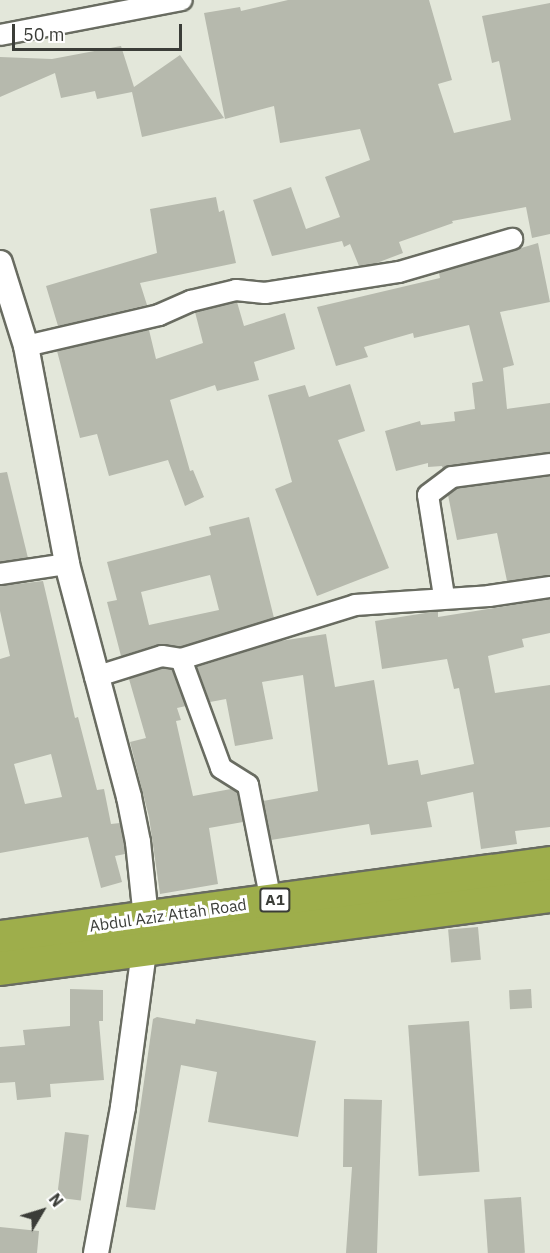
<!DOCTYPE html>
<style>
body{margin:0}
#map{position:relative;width:550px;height:1253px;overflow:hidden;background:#e3e7da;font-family:"IBM Plex Sans",sans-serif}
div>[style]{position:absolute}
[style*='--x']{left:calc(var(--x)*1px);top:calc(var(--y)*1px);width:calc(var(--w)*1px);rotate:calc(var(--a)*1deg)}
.building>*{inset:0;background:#b6b9ad;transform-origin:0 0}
.roads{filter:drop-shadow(2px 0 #696c61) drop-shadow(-2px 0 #696c61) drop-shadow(0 2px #696c61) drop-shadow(0 -2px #696c61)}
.minor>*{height:20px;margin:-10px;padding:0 10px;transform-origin:10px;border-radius:10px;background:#fff}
.tertiary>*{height:24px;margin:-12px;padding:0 12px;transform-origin:12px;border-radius:12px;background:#fff}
.trunk>*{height:33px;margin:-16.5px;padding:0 16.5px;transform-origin:16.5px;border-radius:16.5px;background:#9eae4b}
span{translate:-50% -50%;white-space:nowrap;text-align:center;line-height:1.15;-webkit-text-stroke:6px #fff;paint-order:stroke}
.shield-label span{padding:2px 4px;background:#fff;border:2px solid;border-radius:4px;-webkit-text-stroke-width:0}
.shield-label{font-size:15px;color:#3b3d38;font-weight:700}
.street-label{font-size:16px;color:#3b3d38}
.north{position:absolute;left:12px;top:1181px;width:60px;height:60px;-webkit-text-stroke:4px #fff;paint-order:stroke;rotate:52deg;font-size:16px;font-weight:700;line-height:24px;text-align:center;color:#3b3d38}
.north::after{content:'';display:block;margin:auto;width:21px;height:27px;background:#3b3d38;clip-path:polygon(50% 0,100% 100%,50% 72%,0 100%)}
.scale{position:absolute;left:12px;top:24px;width:170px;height:27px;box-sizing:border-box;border:3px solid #3b3d38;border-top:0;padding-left:8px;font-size:18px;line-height:21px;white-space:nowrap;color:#3b3d38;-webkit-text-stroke:4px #fff;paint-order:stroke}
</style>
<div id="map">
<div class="building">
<i style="clip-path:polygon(288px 0,429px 0,452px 80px,438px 84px,454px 133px,511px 120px,499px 61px,492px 63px,482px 16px,550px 3px,550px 234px,532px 238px,526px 207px,452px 221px,453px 223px,399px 242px,403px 253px,374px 264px,359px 266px,350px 244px,344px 247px,342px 241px,272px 256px,253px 200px,291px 187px,306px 229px,340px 217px,325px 177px,370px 160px,360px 129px,280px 143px,274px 106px,225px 119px,204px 13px,240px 7px,241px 11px)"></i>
<i style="clip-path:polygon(121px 46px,134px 87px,180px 55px,224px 118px,142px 137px,132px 92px,97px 99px,95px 91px,61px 98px,55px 73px,0 97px,0 57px,52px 59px)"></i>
<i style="clip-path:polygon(216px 197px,219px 212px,224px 210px,236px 263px,140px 283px,147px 305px,58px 326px,46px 286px,157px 253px,150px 209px)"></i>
<i style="clip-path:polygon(538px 243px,550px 302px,500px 312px,514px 365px,503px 368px,507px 409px,550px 403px,550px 452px,443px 469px,442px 466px,428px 467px,428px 463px,396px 471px,385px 431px,420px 421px,421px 425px,455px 421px,454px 412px,475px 409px,472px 383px,483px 381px,469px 325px,414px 338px,413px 333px,364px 347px,368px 357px,336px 366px,317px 307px,440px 278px,439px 273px)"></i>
<i style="clip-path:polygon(237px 302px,244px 326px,285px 313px,295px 349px,254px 362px,259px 380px,217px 391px,215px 385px,170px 400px,190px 471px,193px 470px,204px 497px,185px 506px,168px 460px,109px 476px,97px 434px,80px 438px,57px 351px,149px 330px,156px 359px,203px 343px,195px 312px)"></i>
<i style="clip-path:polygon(350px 384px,365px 431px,338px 440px,389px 568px,317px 596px,275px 489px,292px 482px,268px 395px,305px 385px,309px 397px)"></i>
<i style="clip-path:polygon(7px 472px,28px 558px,0 562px,0 473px)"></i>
<i style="clip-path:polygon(550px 476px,550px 575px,507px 581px,497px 533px,457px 540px,448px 495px,457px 488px)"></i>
<i style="clip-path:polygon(evenodd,249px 517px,274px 618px,180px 647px,159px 644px,121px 656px,107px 602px,117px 600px,107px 562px,211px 535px,209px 527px,249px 517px,210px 575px,219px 610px,149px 625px,141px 592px,210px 575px)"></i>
<i style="clip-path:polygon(evenodd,43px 581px,75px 718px,78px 717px,97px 790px,104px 789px,111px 824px,120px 823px,124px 844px,125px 854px,115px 856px,122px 882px,101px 888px,88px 837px,0 853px,0 659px,10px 656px,0 611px,0 586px,43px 581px,51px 754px,62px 797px,25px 804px,14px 764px,51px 754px)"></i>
<i style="clip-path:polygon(550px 599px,550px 633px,522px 639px,524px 647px,488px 656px,495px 693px,550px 685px,550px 827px,515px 831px,517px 844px,481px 849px,473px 792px,427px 802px,432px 827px,371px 835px,369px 824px,271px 840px,263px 801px,318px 791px,303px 675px,262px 682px,273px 739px,235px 746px,226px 699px,210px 702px,197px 667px,280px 641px,326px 634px,335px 687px,374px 680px,388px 765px,418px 760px,421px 775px,474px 764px,459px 688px,454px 689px,447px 659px,382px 669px,375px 621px,438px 611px,438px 617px)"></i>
<i style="clip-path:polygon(163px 668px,172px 670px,186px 706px,177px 708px,181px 720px,176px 721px,193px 796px,231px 789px,237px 792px,243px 822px,209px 828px,218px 884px,160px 894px,149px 817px,130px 742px,146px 738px,129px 679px)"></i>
<i style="left:478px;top:927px;width:33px;height:30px;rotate:85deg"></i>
<i style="clip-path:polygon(70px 989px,103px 990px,103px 1021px,99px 1021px,104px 1080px,50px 1084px,51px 1097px,17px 1100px,15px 1082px,0 1083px,0 1047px,25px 1045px,23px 1030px,70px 1026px)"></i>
<i style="left:531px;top:989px;width:19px;height:22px;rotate:87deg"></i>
<i style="clip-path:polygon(157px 1017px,195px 1024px,196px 1019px,316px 1041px,298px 1137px,208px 1122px,217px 1072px,181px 1065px,155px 1210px,126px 1207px,153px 1019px)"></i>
<i style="left:469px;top:1021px;width:151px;height:61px;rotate:86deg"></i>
<i style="clip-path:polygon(344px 1099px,382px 1100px,377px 1253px,346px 1253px,352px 1167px,343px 1167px)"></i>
<i style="left:65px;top:1132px;width:24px;height:66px;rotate:7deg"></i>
<i style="left:521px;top:1197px;width:56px;height:37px;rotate:86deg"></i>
<i style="clip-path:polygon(0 1227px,39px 1231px,37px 1253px,0 1253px)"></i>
</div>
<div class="roads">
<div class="minor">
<i style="--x:0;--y:35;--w:185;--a:-10.9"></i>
<i style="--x:26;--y:346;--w:137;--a:-13.1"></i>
<i style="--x:159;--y:315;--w:35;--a:-24"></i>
<i style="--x:191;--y:301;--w:46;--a:-13.7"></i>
<i style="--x:236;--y:290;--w:29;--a:6"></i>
<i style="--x:265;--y:293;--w:136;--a:-8.9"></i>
<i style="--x:399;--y:272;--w:118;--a:-16.3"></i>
<i style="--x:0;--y:574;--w:68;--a:-8.5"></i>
<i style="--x:444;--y:596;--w:102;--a:-99"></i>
<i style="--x:428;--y:495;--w:30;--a:-37"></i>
<i style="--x:452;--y:477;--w:99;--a:-7.6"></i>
<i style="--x:181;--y:659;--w:116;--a:69.8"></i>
<i style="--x:221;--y:768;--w:32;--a:32"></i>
<i style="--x:248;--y:785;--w:118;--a:78.8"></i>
<i style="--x:95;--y:677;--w:70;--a:-17.4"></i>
<i style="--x:162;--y:656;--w:19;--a:9"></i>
<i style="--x:181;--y:659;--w:182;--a:-17.2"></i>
<i style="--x:355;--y:605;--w:134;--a:-3.8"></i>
<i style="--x:489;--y:596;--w:62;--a:-8.4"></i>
</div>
<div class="tertiary">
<i style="--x:0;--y:263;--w:87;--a:72.6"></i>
<i style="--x:26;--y:346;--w:222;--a:79.3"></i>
<i style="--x:67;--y:564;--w:241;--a:75.1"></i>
<i style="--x:129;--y:797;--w:46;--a:78.7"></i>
<i style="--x:138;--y:842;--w:76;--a:84"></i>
<i style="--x:96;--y:1253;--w:148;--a:-79.5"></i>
<i style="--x:123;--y:1107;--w:157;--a:-82.3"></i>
</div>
<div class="trunk">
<i style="--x:0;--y:937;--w:555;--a:-7.66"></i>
<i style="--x:0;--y:968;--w:555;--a:-7.56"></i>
</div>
</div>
<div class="shield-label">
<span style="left:275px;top:900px">A1</span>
</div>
<div class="street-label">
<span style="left:168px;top:915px;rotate:-8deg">Abdul Aziz Attah Road</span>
</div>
<div class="north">N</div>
<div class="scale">50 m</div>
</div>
